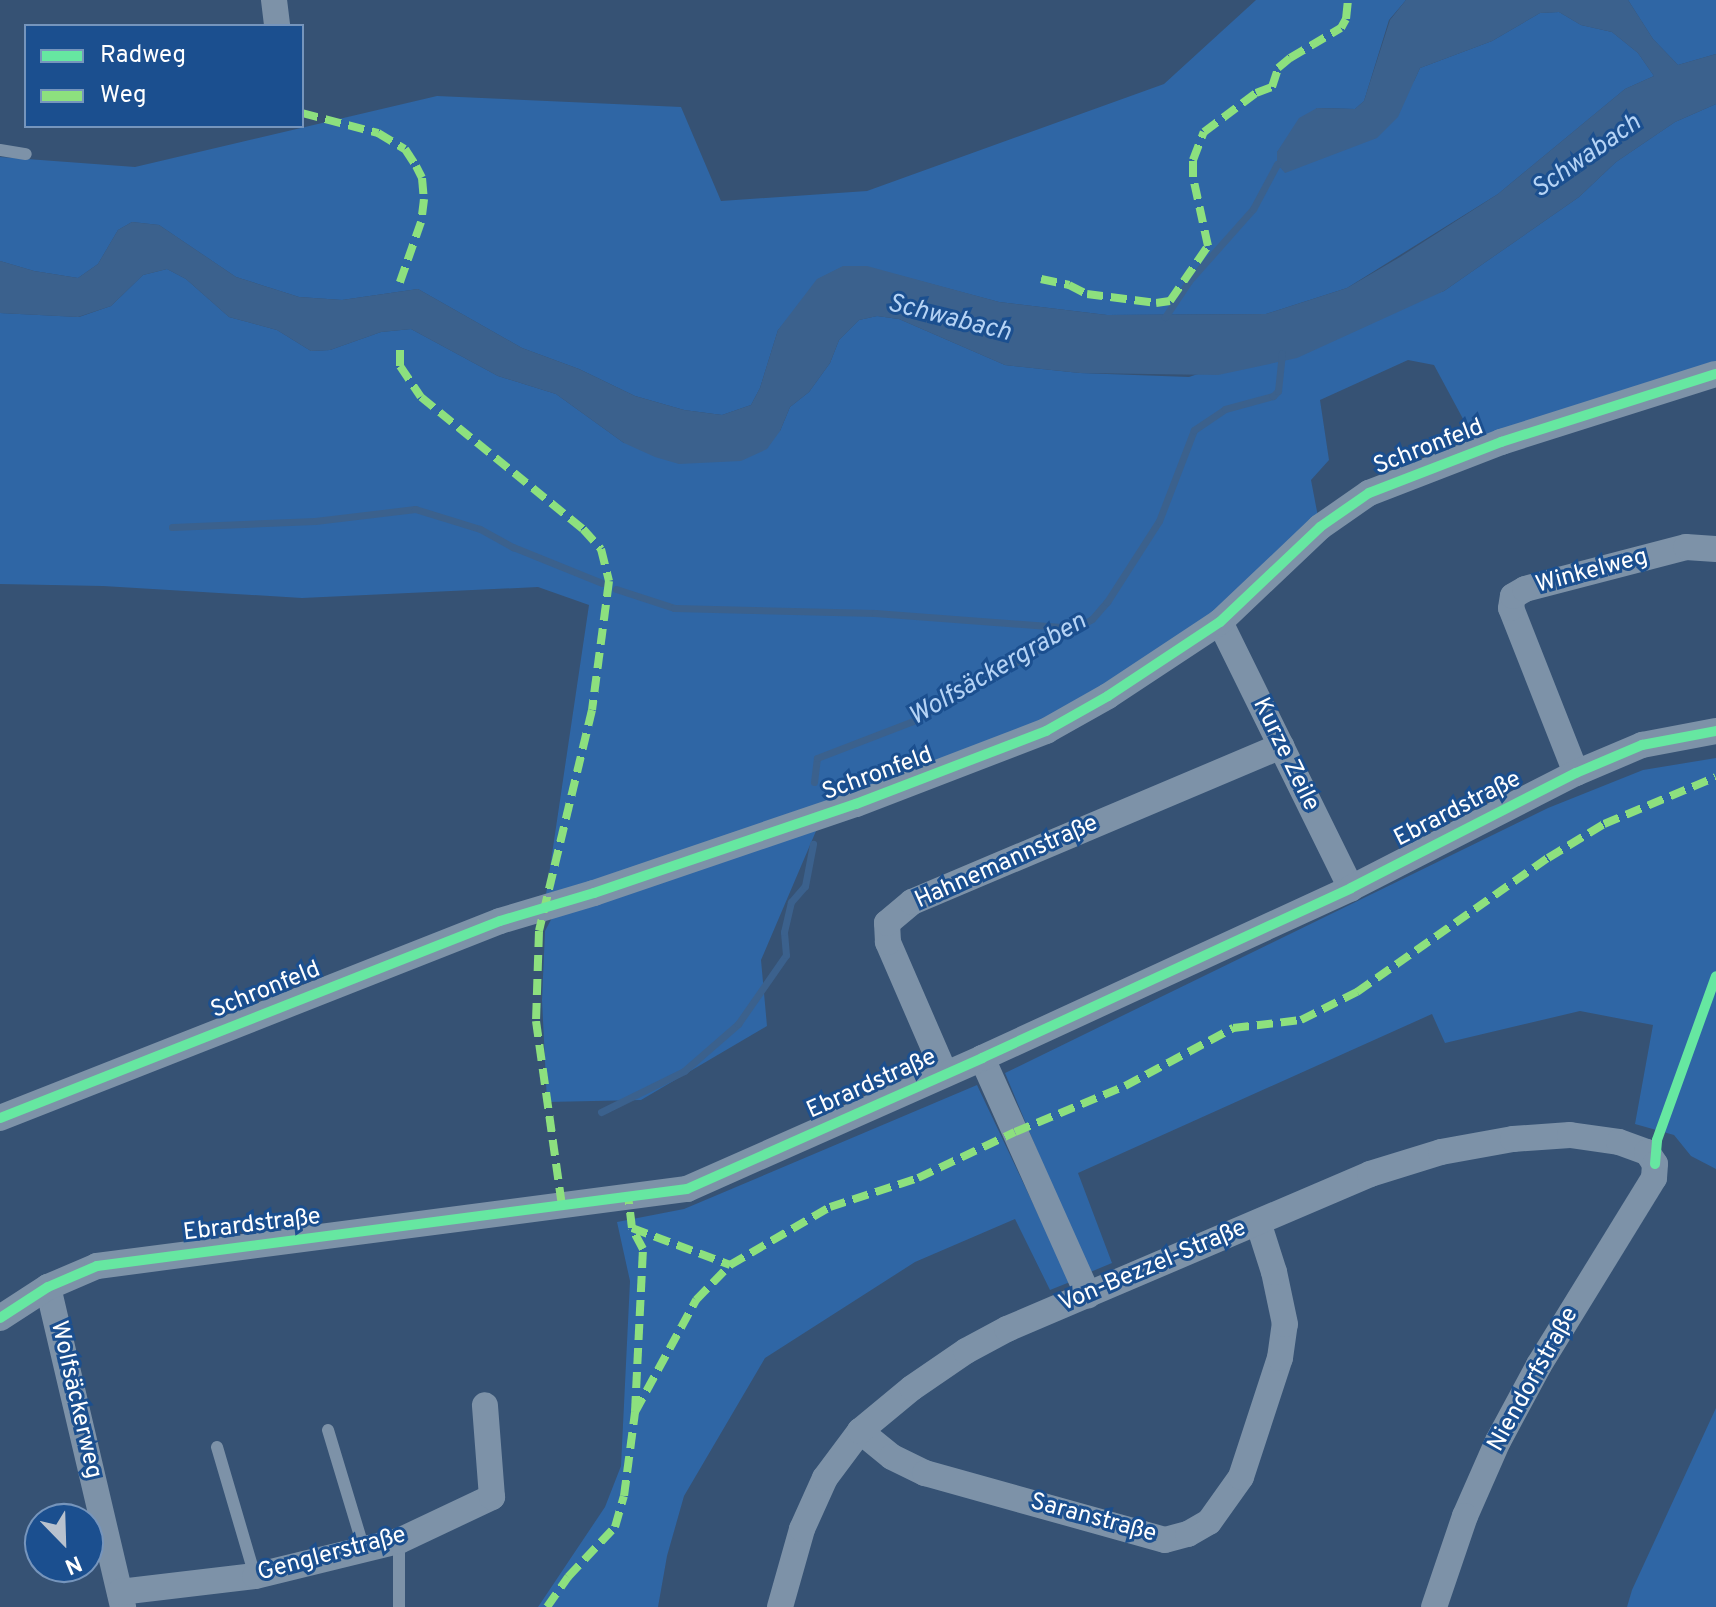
<!DOCTYPE html>
<meta charset="utf-8">
<style>
body{margin:0}
#map{position:relative;width:1716px;height:1607px;overflow:hidden;background:#365274;font-family:Overpass,sans-serif}
div>[style]{position:absolute}
[style*='--x']{left:calc(var(--x)*1px);top:calc(var(--y)*1px);width:calc(var(--w)*1px);rotate:calc(var(--a)*1deg)}
.green>*{inset:0;background:#2f66a5}
.water>*{inset:0;background:#3b618d}
.stream>*{height:7px;margin:-3.5px;padding:0 3.5px;transform-origin:3.5px;border-radius:3.5px;background:#3b618d}
.lane>*{height:12px;margin:-6px;padding:0 6px;transform-origin:6px;border-radius:6px;background:#7d92a8}
.street>*{height:26px;margin:-13px;padding:0 13px;transform-origin:13px;border-radius:13px;background:#7d92a8}
.quiet>*{height:8px;margin-top:-4px;transform-origin:0;background:repeating-linear-gradient(90deg,#8de07e 0 16px,transparent 0 24px)}
.cycleway>*{height:10px;margin:-5px;padding:0 5px;transform-origin:5px;border-radius:5px;background:#66e7a1}
span{translate:-50% -50%;white-space:nowrap;text-align:center;line-height:1.15;-webkit-text-stroke:6px #1b4f8f;paint-order:stroke}
.street-label{font-size:24px;color:#fff}
.water-label{font-size:26px;color:#b5d3f5;font-style:italic}
.legend{position:absolute;left:24px;top:24px;width:280px;height:104px;box-sizing:border-box;background:#1b4f8f;border:2px solid #7695bc;margin:0;padding:10px 14px;list-style:none;font-size:24px;color:#fff}
.legend li{display:flex;align-items:center;gap:16px;height:40px}
.legend b{width:40px;border:2px solid #7695bc}
.north{position:absolute;left:24px;top:1503px;width:80px;height:80px;box-sizing:border-box;background:#1b4f8f;border:2px solid #7695bc;border-radius:50%;rotate:157deg;font-size:22px;font-weight:700;line-height:32px;text-align:center;color:#fff}
.north::after{content:'';display:block;margin:auto;width:28px;height:36px;background:#b9c2ce;clip-path:polygon(50% 0,100% 100%,50% 72%,0 100%)}
</style>
<div id="map">
<div class="green">
<i style="clip-path:polygon(1256px 0,1406px 0,1389px 20px,1364px 101px,1355px 109px,1317px 108px,1277px 152px,1414px 81px,1420px 68px,1492px 41px,1540px 13px,1559px 12px,1581px 25px,1612px 32px,1638px 53px,1654px 76px,1625px 89px,1498px 194px,1347px 288px,1266px 314px,1107px 315px,999px 302px,894px 274px,788px 319px,778px 330px,760px 388px,751px 405px,722px 415px,684px 410px,635px 396px,579px 369px,522px 348px,418px 289px,342px 300px,299px 297px,236px 277px,159px 225px,132px 222px,118px 230px,98px 264px,78px 278px,34px 271px,0 261px,0 157px,135px 167px,437px 96px,681px 107px,721px 201px,867px 191px,1164px 84px)"></i>
<i style="clip-path:polygon(1628px 0,1716px 0,1716px 54px,1678px 65px,1653px 39px)"></i>
<i style="clip-path:polygon(1716px 104px,1716px 367px,1476px 443px,1434px 365px,1408px 360px,1320px 400px,1329px 460px,1311px 480px,1320px 527px,1220px 622px,967px 764px,544px 908px,589px 605px,538px 587px,302px 598px,103px 586px,0 584px,0 313px,79px 317px,111px 306px,143px 275px,167px 269px,186px 279px,229px 317px,277px 330px,311px 351px,330px 350px,381px 332px,411px 329px,498px 376px,556px 394px,624px 443px,780px 431px,790px 407px,809px 392px,830px 363px,839px 340px,859px 320px,877px 316px,899px 319px,1005px 365px,1080px 373px,1189px 377px,1444px 291px,1579px 197px,1616px 162px,1675px 122px)"></i>
<i style="clip-path:polygon(1716px 758px,1716px 1169px,1691px 1156px,1674px 1135px,1635px 1124px,1653px 1025px,1580px 1011px,1445px 1043px,1432px 1014px,1078px 1173px,1112px 1263px,1088px 1273px,1005px 1073px,1548px 808px,1643px 770px)"></i>
<i style="clip-path:polygon(819px 824px,761px 960px,767px 1026px,641px 1100px,547px 1102px,542px 1000px,545px 931px,553px 916px)"></i>
<i style="clip-path:polygon(977px 1085px,1070px 1282px,1050px 1290px,1015px 1219px,915px 1262px,765px 1358px,684px 1496px,667px 1556px,658px 1607px,538px 1607px,605px 1507px,621px 1466px,630px 1281px,617px 1222px,684px 1209px)"></i>
<i style="clip-path:polygon(1716px 1408px,1716px 1607px,1627px 1607px,1632px 1590px)"></i>
</div>
<div class="water">
<i style="clip-path:polygon(1406px 0,1628px 0,1653px 39px,1678px 65px,1716px 54px,1716px 104px,1675px 122px,1616px 162px,1579px 197px,1444px 291px,1297px 358px,1218px 375px,1080px 373px,1005px 365px,899px 319px,877px 316px,859px 320px,839px 340px,830px 363px,809px 392px,790px 407px,780px 431px,767px 449px,741px 461px,679px 464px,655px 457px,624px 443px,556px 394px,498px 376px,411px 329px,381px 332px,330px 350px,311px 351px,277px 330px,229px 317px,186px 279px,167px 269px,143px 275px,111px 306px,78px 317px,0 313px,0 261px,34px 271px,78px 278px,98px 264px,118px 230px,132px 222px,159px 225px,236px 277px,299px 297px,342px 300px,418px 289px,522px 348px,579px 369px,635px 396px,684px 410px,722px 415px,751px 405px,760px 388px,778px 330px,817px 279px,843px 266px,867px 266px,999px 302px,1107px 315px,1266px 314px,1347px 288px,1400px 257px,1498px 194px,1625px 89px,1654px 76px,1638px 53px,1612px 32px,1581px 25px,1559px 12px,1540px 13px,1492px 41px,1420px 68px,1398px 117px,1377px 138px,1285px 173px,1277px 164px,1277px 152px,1299px 118px,1317px 108px,1355px 109px,1364px 101px,1390px 20px)"></i>
</div>
<div class="stream">
<i style="--x:1165;--y:317;--w:43;--a:-56.3"></i>
<i style="--x:1189;--y:281;--w:96;--a:-48.4"></i>
<i style="--x:1253;--y:209;--w:51;--a:-61.9"></i>
<i style="--x:172;--y:527;--w:143;--a:-2.4"></i>
<i style="--x:315;--y:521;--w:101;--a:-6.8"></i>
<i style="--x:415;--y:509;--w:68;--a:17.1"></i>
<i style="--x:480;--y:529;--w:38;--a:29"></i>
<i style="--x:513;--y:547;--w:96;--a:22"></i>
<i style="--x:616;--y:589;--w:61;--a:18.1"></i>
<i style="--x:674;--y:608;--w:201;--a:1.4"></i>
<i style="--x:875;--y:613;--w:200;--a:4.3"></i>
<i style="--x:814;--y:782;--w:24;--a:-83"></i>
<i style="--x:817;--y:758;--w:103;--a:-21.1"></i>
<i style="--x:913;--y:721;--w:206;--a:-29.7"></i>
<i style="--x:1092;--y:619;--w:23;--a:-49"></i>
<i style="--x:1107;--y:602;--w:96;--a:-57.3"></i>
<i style="--x:1159;--y:521;--w:97;--a:-69"></i>
<i style="--x:1194;--y:430;--w:37;--a:-34"></i>
<i style="--x:1225;--y:409;--w:50;--a:-15.2"></i>
<i style="--x:1273;--y:396;--w:7;--a:-45"></i>
<i style="--x:1278;--y:391;--w:38;--a:-84"></i>
<i style="--x:601;--y:1112;--w:93;--a:-26.3"></i>
<i style="--x:684;--y:1071;--w:72;--a:-41"></i>
<i style="--x:738;--y:1024;--w:84;--a:-55.2"></i>
<i style="--x:786;--y:955;--w:23;--a:-95"></i>
<i style="--x:784;--y:932;--w:31;--a:-77"></i>
<i style="--x:791;--y:902;--w:21;--a:-49"></i>
<i style="--x:805;--y:886;--w:43;--a:-79.2"></i>
</div>
<div class="lane">
<i style="--x:0;--y:150;--w:26;--a:9"></i>
<i style="--x:328;--y:1430;--w:124;--a:73.2"></i>
<i style="--x:217;--y:1447;--w:134;--a:73.6"></i>
<i style="--x:399;--y:1607;--w:66;--a:-90"></i>
</div>
<div class="street">
<i style="--x:274;--y:0;--w:26;--a:83"></i>
<i style="--x:1220;--y:622;--w:297;--a:63.8"></i>
<i style="--x:1576;--y:773;--w:177;--a:-111.5"></i>
<i style="--x:1511;--y:608;--w:12;--a:-81"></i>
<i style="--x:1513;--y:596;--w:14;--a:-30"></i>
<i style="--x:1525;--y:589;--w:166;--a:-14.6"></i>
<i style="--x:1686;--y:547;--w:30;--a:4"></i>
<i style="--x:982;--y:1058;--w:260;--a:65.9"></i>
<i style="--x:945;--y:1074;--w:144;--a:-113.4"></i>
<i style="--x:888;--y:942;--w:19;--a:-93"></i>
<i style="--x:887;--y:923;--w:33;--a:-40"></i>
<i style="--x:912;--y:902;--w:401;--a:-22.9"></i>
<i style="--x:0;--y:1118;--w:537;--a:-21.5"></i>
<i style="--x:500;--y:921;--w:98;--a:-16.6"></i>
<i style="--x:594;--y:893;--w:277;--a:-18.8"></i>
<i style="--x:856;--y:804;--w:204;--a:-21"></i>
<i style="--x:1046;--y:731;--w:71;--a:-29.4"></i>
<i style="--x:1108;--y:696;--w:134;--a:-33.5"></i>
<i style="--x:1220;--y:622;--w:138;--a:-43.5"></i>
<i style="--x:1320;--y:527;--w:60;--a:-34.8"></i>
<i style="--x:1369;--y:493;--w:142;--a:-21.1"></i>
<i style="--x:1501;--y:442;--w:225;--a:-17.6"></i>
<i style="--x:48;--y:1287;--w:329;--a:76.8"></i>
<i style="--x:0;--y:1318;--w:57;--a:-32.9"></i>
<i style="--x:48;--y:1287;--w:53;--a:-23.2"></i>
<i style="--x:97;--y:1266;--w:595;--a:-7.44"></i>
<i style="--x:687;--y:1189;--w:323;--a:-23.9"></i>
<i style="--x:982;--y:1058;--w:406;--a:-24.7"></i>
<i style="--x:1351;--y:888;--w:253;--a:-27.1"></i>
<i style="--x:1576;--y:773;--w:72;--a:-23"></i>
<i style="--x:1642;--y:745;--w:75;--a:-10.7"></i>
<i style="--x:860;--y:1431;--w:41;--a:39.1"></i>
<i style="--x:892;--y:1457;--w:37;--a:26"></i>
<i style="--x:925;--y:1473;--w:249;--a:15.6"></i>
<i style="--x:1165;--y:1540;--w:24;--a:-15"></i>
<i style="--x:1188;--y:1534;--w:24;--a:-30"></i>
<i style="--x:1209;--y:1522;--w:55;--a:-54.6"></i>
<i style="--x:1241;--y:1477;--w:125;--a:-71.9"></i>
<i style="--x:1280;--y:1358;--w:34;--a:-82"></i>
<i style="--x:1285;--y:1324;--w:53;--a:-101.9"></i>
<i style="--x:1274;--y:1272;--w:52;--a:-107.7"></i>
<i style="--x:120;--y:1592;--w:136;--a:-6.8"></i>
<i style="--x:255;--y:1576;--w:148;--a:-13.7"></i>
<i style="--x:399;--y:1541;--w:103;--a:-25.3"></i>
<i style="--x:492;--y:1497;--w:92;--a:-94.4"></i>
<i style="--x:780;--y:1607;--w:81;--a:-74.2"></i>
<i style="--x:802;--y:1529;--w:56;--a:-65.7"></i>
<i style="--x:825;--y:1478;--w:59;--a:-53.3"></i>
<i style="--x:860;--y:1431;--w:67;--a:-39.6"></i>
<i style="--x:912;--y:1388;--w:65;--a:-34.4"></i>
<i style="--x:966;--y:1351;--w:47;--a:-28.2"></i>
<i style="--x:1007;--y:1329;--w:395;--a:-23.1"></i>
<i style="--x:1370;--y:1174;--w:74;--a:-17.2"></i>
<i style="--x:1441;--y:1152;--w:73;--a:-10.2"></i>
<i style="--x:1513;--y:1139;--w:57;--a:-4"></i>
<i style="--x:1570;--y:1135;--w:49;--a:8.1"></i>
<i style="--x:1619;--y:1142;--w:30;--a:20"></i>
<i style="--x:1647;--y:1152;--w:14;--a:56"></i>
<i style="--x:1655;--y:1164;--w:14;--a:94"></i>
<i style="--x:1654;--y:1178;--w:220;--a:121.6"></i>
<i style="--x:1539;--y:1365;--w:86;--a:118.3"></i>
<i style="--x:1498;--y:1441;--w:82;--a:113.7"></i>
<i style="--x:1465;--y:1516;--w:96;--a:108.8"></i>
</div>
<div class="quiet">
<i style="--x:302;--y:113;--w:79;--a:14.7"></i>
<i style="--x:378;--y:133;--w:31;--a:31"></i>
<i style="--x:405;--y:149;--w:20;--a:57"></i>
<i style="--x:416;--y:166;--w:13;--a:63"></i>
<i style="--x:422;--y:178;--w:21;--a:85"></i>
<i style="--x:424;--y:199;--w:23;--a:97"></i>
<i style="--x:421;--y:222;--w:64;--a:109.3"></i>
<i style="--x:1041;--y:279;--w:29;--a:12"></i>
<i style="--x:1069;--y:285;--w:20;--a:27"></i>
<i style="--x:1087;--y:294;--w:70;--a:7.4"></i>
<i style="--x:1156;--y:303;--w:14;--a:-8"></i>
<i style="--x:1170;--y:301;--w:67;--a:-55.4"></i>
<i style="--x:1208;--y:246;--w:71;--a:-102.3"></i>
<i style="--x:1193;--y:177;--w:17;--a:-90"></i>
<i style="--x:1193;--y:160;--w:30;--a:-69"></i>
<i style="--x:1204;--y:132;--w:65;--a:-36.9"></i>
<i style="--x:1256;--y:93;--w:17;--a:-21"></i>
<i style="--x:1272;--y:87;--w:20;--a:-72"></i>
<i style="--x:1278;--y:68;--w:16;--a:-40"></i>
<i style="--x:1290;--y:58;--w:59;--a:-30.5"></i>
<i style="--x:1341;--y:28;--w:10;--a:-61"></i>
<i style="--x:1346;--y:19;--w:19;--a:-84"></i>
<i style="--x:400;--y:350;--w:16;--a:90"></i>
<i style="--x:400;--y:366;--w:37;--a:56"></i>
<i style="--x:421;--y:397;--w:209;--a:39.2"></i>
<i style="--x:583;--y:529;--w:27;--a:48"></i>
<i style="--x:601;--y:549;--w:33;--a:76"></i>
<i style="--x:609;--y:581;--w:130;--a:97.5"></i>
<i style="--x:592;--y:710;--w:227;--a:103.5"></i>
<i style="--x:539;--y:931;--w:90;--a:91.9"></i>
<i style="--x:536;--y:1021;--w:187;--a:82"></i>
<i style="--x:632;--y:1228;--w:105;--a:20.7"></i>
<i style="--x:635;--y:1412;--w:128;--a:-61.4"></i>
<i style="--x:696;--y:1300;--w:49;--a:-45.8"></i>
<i style="--x:730;--y:1265;--w:116;--a:-30.1"></i>
<i style="--x:830;--y:1207;--w:93;--a:-18.2"></i>
<i style="--x:918;--y:1178;--w:107;--a:-25.4"></i>
<i style="--x:1015;--y:1132;--w:119;--a:-22.7"></i>
<i style="--x:1125;--y:1086;--w:123;--a:-28.2"></i>
<i style="--x:1233;--y:1028;--w:68;--a:-6.7"></i>
<i style="--x:1301;--y:1020;--w:63;--a:-26.6"></i>
<i style="--x:1357;--y:992;--w:233;--a:-35.1"></i>
<i style="--x:1548;--y:858;--w:66;--a:-31.3"></i>
<i style="--x:1604;--y:824;--w:121;--a:-22.8"></i>
<i style="--x:547;--y:1607;--w:37;--a:-55"></i>
<i style="--x:568;--y:1577;--w:69;--a:-46.8"></i>
<i style="--x:615;--y:1527;--w:32;--a:-74"></i>
<i style="--x:624;--y:1496;--w:85;--a:-82.5"></i>
<i style="--x:635;--y:1412;--w:163;--a:-87.2"></i>
<i style="--x:643;--y:1249;--w:24;--a:-118"></i>
<i style="--x:632;--y:1228;--w:31;--a:-97"></i>
</div>
<div class="cycleway">
<i style="--x:0;--y:1118;--w:537;--a:-21.5"></i>
<i style="--x:500;--y:921;--w:98;--a:-16.6"></i>
<i style="--x:594;--y:893;--w:277;--a:-18.8"></i>
<i style="--x:856;--y:804;--w:204;--a:-21"></i>
<i style="--x:1046;--y:731;--w:71;--a:-29.4"></i>
<i style="--x:1108;--y:696;--w:134;--a:-33.5"></i>
<i style="--x:1220;--y:622;--w:138;--a:-43.5"></i>
<i style="--x:1320;--y:527;--w:60;--a:-34.8"></i>
<i style="--x:1369;--y:493;--w:142;--a:-21.1"></i>
<i style="--x:1501;--y:442;--w:225;--a:-17.6"></i>
<i style="--x:1655;--y:1164;--w:24;--a:-85"></i>
<i style="--x:1657;--y:1140;--w:174;--a:-70.2"></i>
<i style="--x:0;--y:1318;--w:57;--a:-32.9"></i>
<i style="--x:48;--y:1287;--w:53;--a:-23.2"></i>
<i style="--x:97;--y:1266;--w:595;--a:-7.44"></i>
<i style="--x:687;--y:1189;--w:323;--a:-23.9"></i>
<i style="--x:982;--y:1058;--w:406;--a:-24.7"></i>
<i style="--x:1351;--y:888;--w:253;--a:-27.1"></i>
<i style="--x:1576;--y:773;--w:72;--a:-23"></i>
<i style="--x:1642;--y:745;--w:75;--a:-10.7"></i>
</div>
<div class="street-label">
<span style="left:1429px;top:448px;rotate:-21deg">Schronfeld</span>
<span style="left:1592px;top:572px;rotate:-15deg">Winkelweg</span>
<span style="left:1285px;top:755px;rotate:64deg">Kurze Zeile</span>
<span style="left:878px;top:775px;rotate:-20deg">Schronfeld</span>
<span style="left:1458px;top:810px;rotate:-27deg">Ebrardstraße</span>
<span style="left:1007px;top:863px;rotate:-24deg">Hahnemannstraße</span>
<span style="left:266px;top:991px;rotate:-22deg">Schronfeld</span>
<span style="left:872px;top:1085px;rotate:-24deg">Ebrardstraße</span>
<span style="left:252px;top:1226px;rotate:-7deg">Ebrardstraße</span>
<span style="left:1153px;top:1267px;rotate:-23deg">Von-Bezzel-Straße</span>
<span style="left:1534px;top:1380px;rotate:-61deg">Niendorfstraße</span>
<span style="left:75px;top:1400px;rotate:77deg">Wolfsäckerweg</span>
<span style="left:1093px;top:1519px;rotate:15deg">Saranstraße</span>
<span style="left:332px;top:1555px;rotate:-15deg">Genglerstraße</span>
</div>
<div class="water-label">
<span style="left:1587px;top:157px;rotate:-35deg">Schwabach</span>
<span style="left:949px;top:319px;rotate:14deg">Schwabach</span>
<span style="left:998px;top:670px;rotate:-30deg">Wolfsäckergraben</span>
</div>
<ul class="legend">
<li><b style="height:10px;background:#66e7a1"></b>Radweg</li>
<li><b style="height:10px;background:#8de07e"></b>Weg</li>
</ul>
<div class="north">N</div>
</div>
